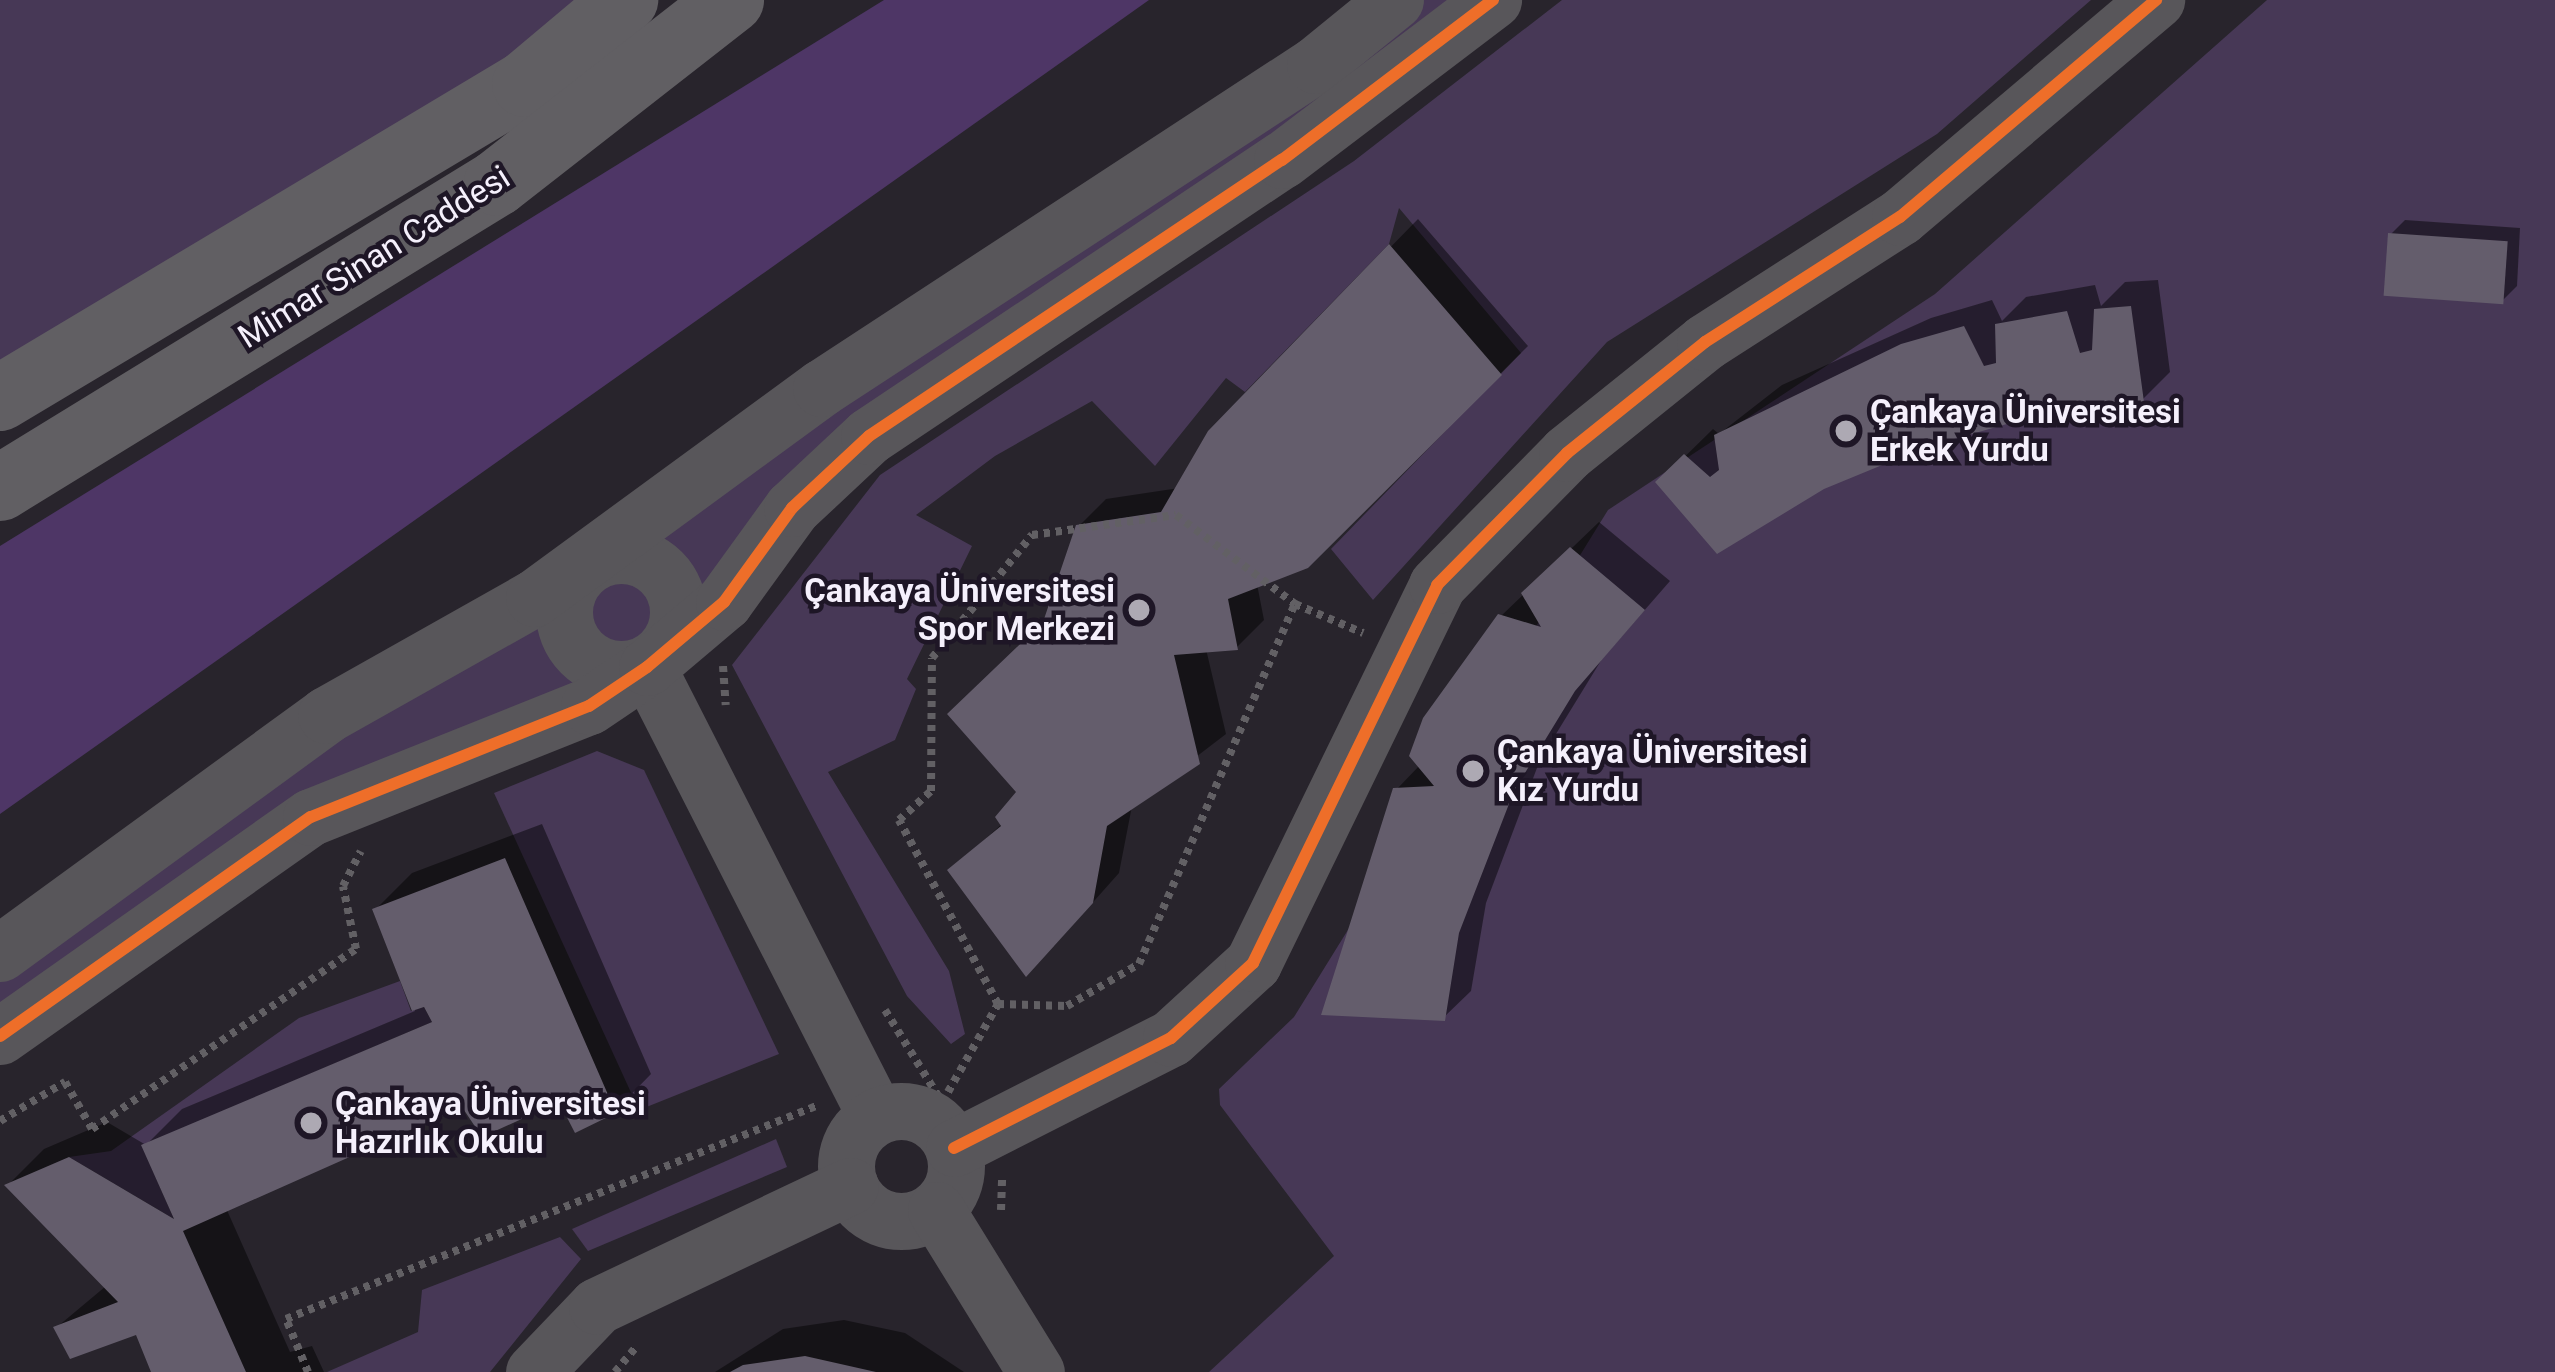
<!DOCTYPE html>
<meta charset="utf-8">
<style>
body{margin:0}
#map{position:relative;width:2555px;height:1372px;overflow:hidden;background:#28242c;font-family:Roboto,sans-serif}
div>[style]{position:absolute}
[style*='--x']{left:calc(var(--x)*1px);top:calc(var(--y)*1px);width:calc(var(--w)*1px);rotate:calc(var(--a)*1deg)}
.green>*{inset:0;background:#473856}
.forest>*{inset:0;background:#4e3666}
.shadow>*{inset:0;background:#0007}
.building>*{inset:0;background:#645d6c;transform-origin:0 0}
.path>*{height:8px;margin-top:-4px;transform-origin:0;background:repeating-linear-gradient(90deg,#626064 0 6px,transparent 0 12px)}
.minor>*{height:57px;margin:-28.5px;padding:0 28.5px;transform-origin:28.5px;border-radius:28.5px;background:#58565a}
.minor>.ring{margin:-28.5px;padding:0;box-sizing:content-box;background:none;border:57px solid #58565a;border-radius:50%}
.major>*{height:66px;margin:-33px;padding:0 33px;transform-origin:33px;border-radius:33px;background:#615f63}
.cycleway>*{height:12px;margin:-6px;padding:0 6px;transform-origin:6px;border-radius:6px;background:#ee6e29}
.dots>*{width:33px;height:33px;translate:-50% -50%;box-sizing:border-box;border:6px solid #1e1626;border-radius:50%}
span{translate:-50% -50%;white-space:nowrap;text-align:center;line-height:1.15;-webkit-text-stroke:9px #1e1626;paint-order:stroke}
.street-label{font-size:33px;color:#f5f0fc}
.poi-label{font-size:33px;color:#f5f0fc;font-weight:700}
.left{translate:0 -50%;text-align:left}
.right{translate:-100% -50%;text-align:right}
</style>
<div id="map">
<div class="green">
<i style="clip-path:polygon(0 0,611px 0,0 382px)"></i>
<i style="clip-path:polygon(1395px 0,1493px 0,900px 414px,689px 633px,311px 817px,0 1036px,0 953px)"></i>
<i style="clip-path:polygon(1562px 0,2091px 0,1937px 134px,1607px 342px,1373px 600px,1331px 549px,1521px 353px,1399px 208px,1389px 244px,1245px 392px,1226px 378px,1155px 466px,1092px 401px,995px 456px,916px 515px,972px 546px,907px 679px,916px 689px,895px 740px,828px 772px,949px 971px,965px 1034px,951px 1044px,907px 996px,732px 665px,880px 475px,1354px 161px)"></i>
<i style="clip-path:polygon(2267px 0,2555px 0,2555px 1372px,1209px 1372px,1334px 1256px,1220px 1105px,1219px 1089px,1294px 1017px,1608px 510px,1935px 294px)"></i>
<i style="clip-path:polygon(597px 751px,644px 770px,779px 1054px,639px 1110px,494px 793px)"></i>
<i style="clip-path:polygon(400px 981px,411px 1011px,424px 1007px,432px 1022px,142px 1146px,174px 1219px,69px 1157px,111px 1151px,299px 1018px)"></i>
<i style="clip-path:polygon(776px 1139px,787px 1167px,588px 1251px,572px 1229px)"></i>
<i style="clip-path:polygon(560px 1237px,581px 1259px,490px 1372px,327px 1372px,418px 1332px,422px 1290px)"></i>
</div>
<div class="forest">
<i style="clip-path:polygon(884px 0,1149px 0,0 814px,0 546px)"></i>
</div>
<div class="shadow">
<i style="clip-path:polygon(1418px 219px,1528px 346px,1307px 566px,1257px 584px,1264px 620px,1237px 647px,1206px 649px,1226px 734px,1132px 806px,1119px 873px,1054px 946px,951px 870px,1003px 823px,1020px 792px,1046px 622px,1078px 527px,1106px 499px,1179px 488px,1210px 432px)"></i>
<i style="clip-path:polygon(2405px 220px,2520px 228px,2517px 286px,2502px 301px,2391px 234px)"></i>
<i style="clip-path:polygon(2158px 280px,2170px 372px,2142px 400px,2037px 412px,1924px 444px,1823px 486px,1659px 482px,1713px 429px,1719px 434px,1782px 385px,1931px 318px,1992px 300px,2002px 321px,2026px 297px,2095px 285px,2101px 306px,2125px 282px)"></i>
<i style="clip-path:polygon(1599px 522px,1670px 581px,1602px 659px,1540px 760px,1486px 903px,1471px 991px,1443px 1018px,1396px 790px,1420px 765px,1501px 616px)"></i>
<i style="clip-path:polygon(542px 824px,651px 1074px,615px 1111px,560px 1098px,463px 1104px,226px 1208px,290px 1352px,312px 1346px,324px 1372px,154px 1372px,138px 1331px,57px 1327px,106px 1286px,8px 1185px,44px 1149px,107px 1122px,146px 1145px,182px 1109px,415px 1011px,376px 909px,412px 873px)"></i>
<i style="clip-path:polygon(844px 1320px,905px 1333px,964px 1372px,715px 1372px,783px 1329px)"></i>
</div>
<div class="building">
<i style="left:2388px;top:233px;width:120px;height:63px;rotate:4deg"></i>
<i style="clip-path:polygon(1389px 244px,1502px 375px,1308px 568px,1228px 599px,1238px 650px,1174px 655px,1200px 764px,1107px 826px,1093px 903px,1026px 977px,947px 870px,1001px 826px,995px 817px,1016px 792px,947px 714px,1043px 622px,1076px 525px,1161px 512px,1208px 431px)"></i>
<i style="clip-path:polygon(2131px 306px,2144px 402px,2038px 415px,1926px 447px,1824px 489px,1717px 554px,1655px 482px,1684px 454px,1710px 477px,1719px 470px,1714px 435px,1901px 344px,1964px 326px,1984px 366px,1996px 363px,1995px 324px,2067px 311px,2080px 353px,2092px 350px,2094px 309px)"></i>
<i style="clip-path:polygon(1570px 547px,1645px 610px,1575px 691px,1514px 791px,1459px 933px,1445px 1021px,1321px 1015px,1393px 788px,1434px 786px,1409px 756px,1423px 718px,1498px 614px,1541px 627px,1521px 593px)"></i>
<i style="clip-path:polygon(505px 858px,616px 1113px,575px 1133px,559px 1102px,482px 1137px,462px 1107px,183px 1231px,246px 1372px,151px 1372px,136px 1335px,70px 1359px,53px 1327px,118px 1302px,4px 1185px,69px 1157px,174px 1219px,141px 1145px,432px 1022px,424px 1007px,412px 1011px,372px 909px)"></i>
<i style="clip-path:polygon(805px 1356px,876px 1372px,730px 1372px,743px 1365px)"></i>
</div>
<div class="path">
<i style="--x:723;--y:666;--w:39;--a:86"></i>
<i style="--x:998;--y:1004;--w:209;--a:-118.3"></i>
<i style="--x:899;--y:820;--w:43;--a:-42.2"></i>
<i style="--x:931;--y:791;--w:133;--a:-89.6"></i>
<i style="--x:932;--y:658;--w:159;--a:-50.9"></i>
<i style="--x:1032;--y:535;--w:145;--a:-7.9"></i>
<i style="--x:1176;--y:515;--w:149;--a:36.8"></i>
<i style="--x:1295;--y:604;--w:74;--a:23.1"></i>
<i style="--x:885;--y:1010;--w:105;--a:58.3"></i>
<i style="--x:948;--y:1092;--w:101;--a:-60.4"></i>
<i style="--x:998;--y:1004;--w:69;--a:1.7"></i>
<i style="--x:1067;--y:1006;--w:83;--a:-30.3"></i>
<i style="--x:1139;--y:964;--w:392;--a:-66.6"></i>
<i style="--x:0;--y:1121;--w:76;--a:-31"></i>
<i style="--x:65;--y:1082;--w:54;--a:60.1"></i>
<i style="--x:92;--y:1129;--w:320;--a:-34.3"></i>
<i style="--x:356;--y:949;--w:64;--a:-101.7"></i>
<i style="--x:343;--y:886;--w:39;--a:-63"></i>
<i style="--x:1001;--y:1210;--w:32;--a:-88"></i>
<i style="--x:308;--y:1372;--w:57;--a:-112.5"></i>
<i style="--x:286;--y:1319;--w:571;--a:-21.89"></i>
<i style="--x:615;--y:1372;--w:34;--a:-50"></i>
</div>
<div class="minor">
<i class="ring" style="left:564px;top:555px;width:57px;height:57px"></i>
<i style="--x:647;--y:667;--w:504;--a:62.98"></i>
<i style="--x:0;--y:953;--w:404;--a:-36.1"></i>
<i style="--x:326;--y:715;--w:239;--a:-29.4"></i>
<i style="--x:534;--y:598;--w:356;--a:-36.2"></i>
<i style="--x:821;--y:388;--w:590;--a:-33.18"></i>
<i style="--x:1315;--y:65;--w:103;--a:-39.1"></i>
<i style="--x:0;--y:1036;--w:380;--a:-35.2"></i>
<i style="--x:311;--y:817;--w:299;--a:-21.8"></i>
<i style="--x:589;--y:706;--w:70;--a:-33.9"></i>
<i style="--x:647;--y:667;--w:101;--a:-40.2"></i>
<i style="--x:724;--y:602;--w:116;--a:-54.1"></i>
<i style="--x:792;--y:508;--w:105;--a:-43.1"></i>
<i style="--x:869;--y:436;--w:497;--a:-33.8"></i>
<i style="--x:1282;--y:160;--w:265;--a:-37.2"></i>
<i class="ring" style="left:846px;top:1111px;width:53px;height:53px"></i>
<i style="--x:954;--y:1148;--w:243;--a:-26.9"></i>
<i style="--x:1171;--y:1038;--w:111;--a:-42.4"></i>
<i style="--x:1253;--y:963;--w:420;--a:-64"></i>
<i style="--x:1437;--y:585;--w:185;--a:-45.4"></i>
<i style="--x:1567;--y:453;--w:177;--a:-38.8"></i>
<i style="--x:1705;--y:342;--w:232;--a:-32.7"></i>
<i style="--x:1900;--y:217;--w:336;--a:-40.3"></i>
<i style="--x:936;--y:1210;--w:190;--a:58.3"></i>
<i style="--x:534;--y:1372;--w:91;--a:-46.3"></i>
<i style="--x:597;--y:1306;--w:280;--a:-25.4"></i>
</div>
<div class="major">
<i style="--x:0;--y:398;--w:612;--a:-30.88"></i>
<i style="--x:525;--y:84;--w:131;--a:-40"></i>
<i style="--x:0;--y:488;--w:583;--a:-31.54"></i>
<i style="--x:497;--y:183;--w:297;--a:-38"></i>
</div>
<div class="cycleway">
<i style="--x:0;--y:1036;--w:380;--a:-35.2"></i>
<i style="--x:311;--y:817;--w:299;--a:-21.8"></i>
<i style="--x:589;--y:706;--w:70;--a:-33.9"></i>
<i style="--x:647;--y:667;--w:101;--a:-40.2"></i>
<i style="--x:724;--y:602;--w:116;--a:-54.1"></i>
<i style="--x:792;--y:508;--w:105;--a:-43.1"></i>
<i style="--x:869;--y:436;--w:497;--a:-33.8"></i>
<i style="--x:1282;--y:160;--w:265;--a:-37.2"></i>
<i style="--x:954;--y:1148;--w:243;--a:-26.9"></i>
<i style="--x:1171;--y:1038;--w:111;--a:-42.4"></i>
<i style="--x:1253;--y:963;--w:420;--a:-64"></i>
<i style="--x:1437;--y:585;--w:185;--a:-45.4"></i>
<i style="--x:1567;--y:453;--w:177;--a:-38.8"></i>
<i style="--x:1705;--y:342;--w:232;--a:-32.7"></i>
<i style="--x:1900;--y:217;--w:336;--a:-40.3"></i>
</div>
<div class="dots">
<i style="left:1846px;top:431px;background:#ada9b3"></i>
<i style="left:1139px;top:610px;background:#ada9b3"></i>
<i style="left:1473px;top:771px;background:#ada9b3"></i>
<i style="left:311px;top:1123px;background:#ada9b3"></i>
</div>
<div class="street-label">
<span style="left:374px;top:257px;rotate:-32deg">Mimar Sinan Caddesi</span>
</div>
<div class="poi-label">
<span class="left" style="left:1870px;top:431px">Çankaya Üniversitesi<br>Erkek Yurdu</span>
<span class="right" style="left:1115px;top:610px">Çankaya Üniversitesi<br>Spor Merkezi</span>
<span class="left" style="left:1497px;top:771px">Çankaya Üniversitesi<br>Kız Yurdu</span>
<span class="left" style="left:335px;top:1123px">Çankaya Üniversitesi<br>Hazırlık Okulu</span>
</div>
</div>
